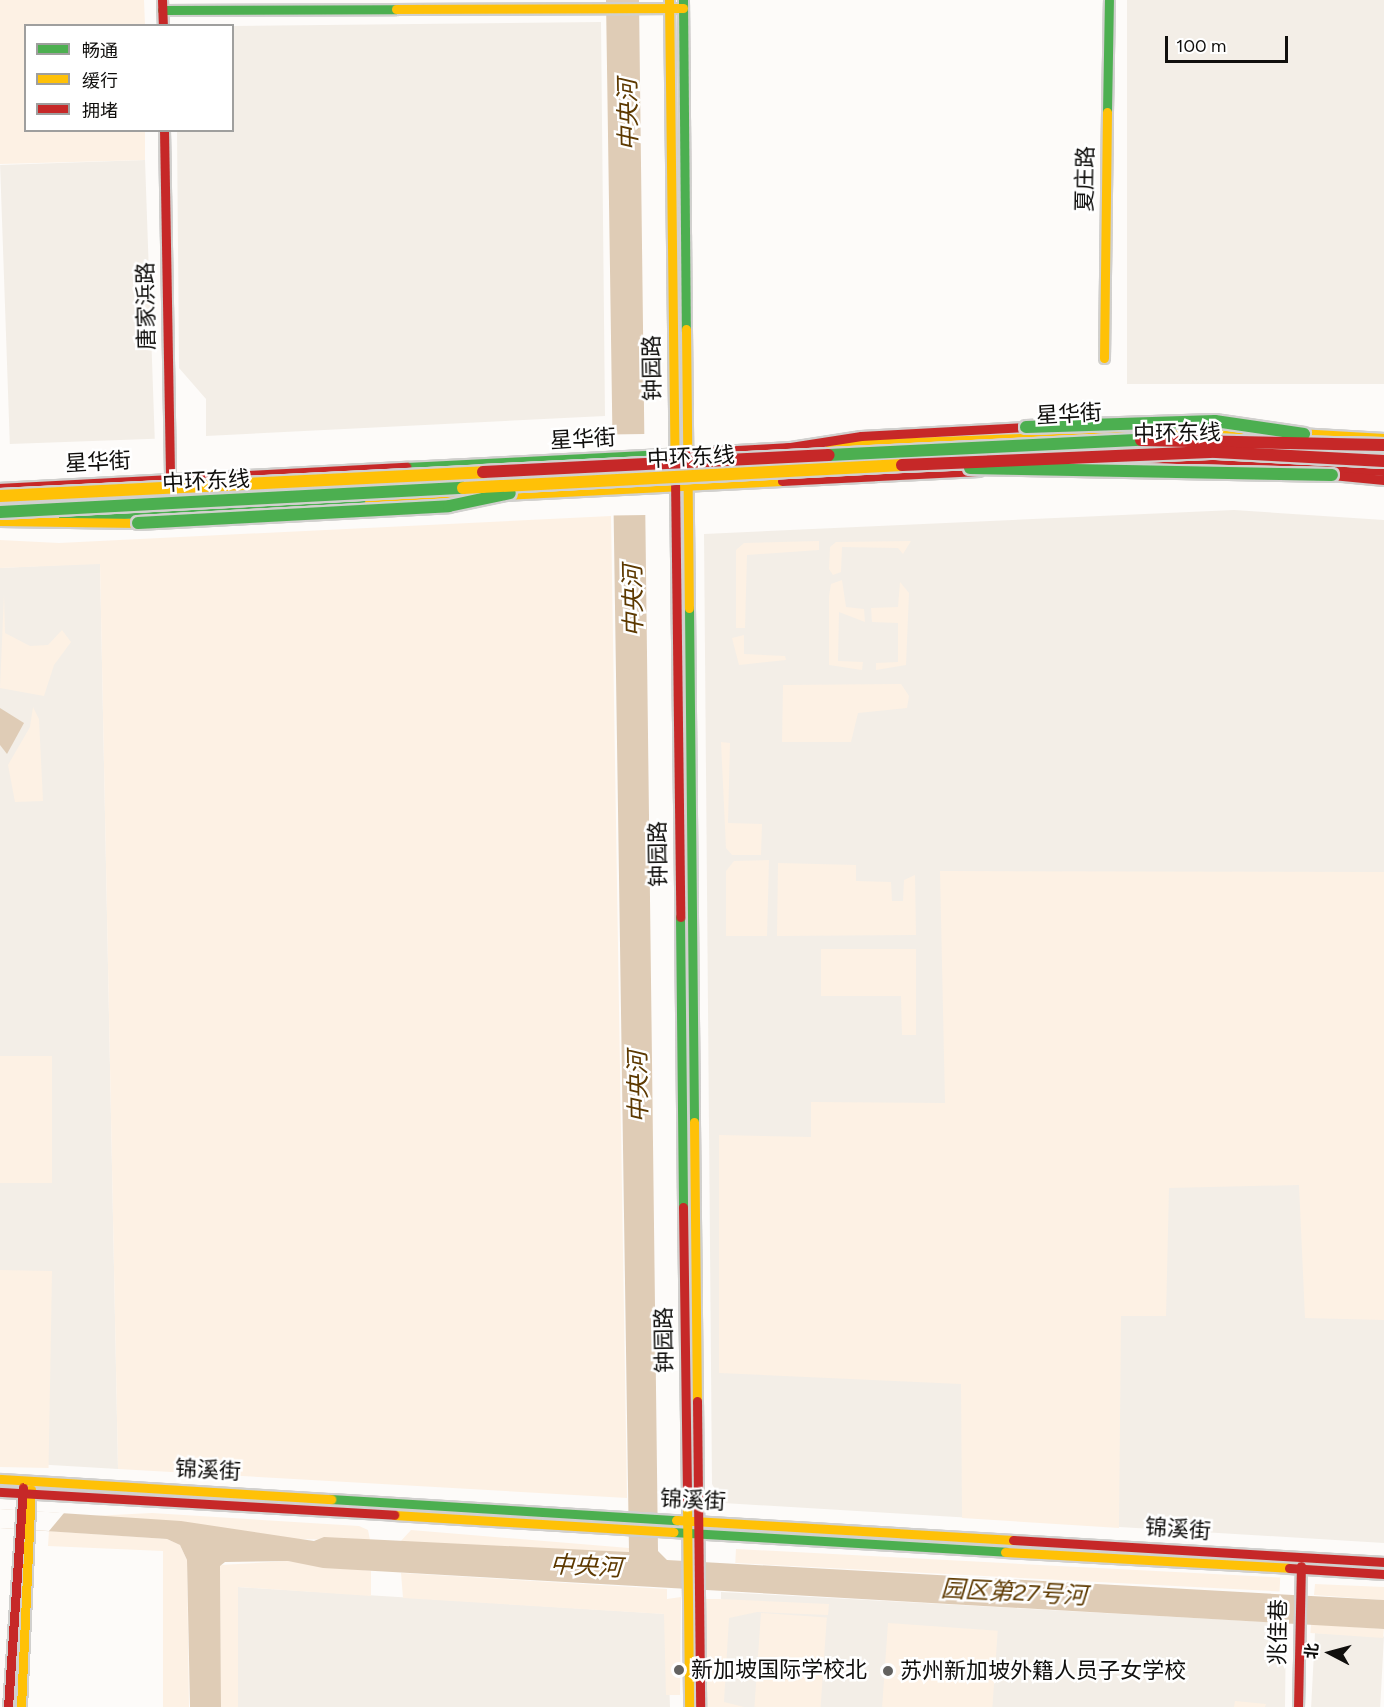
<!DOCTYPE html>
<meta charset="utf-8">
<style>
body{margin:0}
#map{position:relative;width:1384px;height:1707px;overflow:hidden;background:#fdfbf9;font-family:Figtree,"Noto Sans SC",sans-serif}
div>[style]{position:absolute}
[style*='--x']{left:calc(var(--x)*1px);top:calc(var(--y)*1px);width:calc(var(--w)*1px);rotate:calc(var(--a)*1deg)}
.built>*{inset:0;background:#f3eee7;transform-origin:0 0}
.green>*{inset:0;background:#fdf1e4;transform-origin:0 0}
.water>*{inset:0;background:#dfccb6}
.pier>*{inset:0;background:#fdfbf9;transform-origin:0 0}
.roads{filter:drop-shadow(2px 0 #d1d0ce) drop-shadow(-2px 0 #d1d0ce) drop-shadow(0 2px #d1d0ce) drop-shadow(0 -2px #d1d0ce)}
.fast>*{height:9px;margin:-4.5px;padding:0 4.5px;transform-origin:4.5px;border-radius:4.5px;background:#4caf50}
.slow>*{height:9px;margin:-4.5px;padding:0 4.5px;transform-origin:4.5px;border-radius:4.5px;background:#ffc107}
.jam>*{height:9px;margin:-4.5px;padding:0 4.5px;transform-origin:4.5px;border-radius:4.5px;background:#c62828}
.bridges{filter:drop-shadow(2px 0 #d1d0ce) drop-shadow(-2px 0 #d1d0ce) drop-shadow(0 2px #d1d0ce) drop-shadow(0 -2px #d1d0ce)}
.fast-bridge>*{height:12px;margin:-6px;padding:0 6px;transform-origin:6px;border-radius:6px;background:#4caf50}
.slow-bridge>*{height:12px;margin:-6px;padding:0 6px;transform-origin:6px;border-radius:6px;background:#ffc107}
.jam-bridge>*{height:12px;margin:-6px;padding:0 6px;transform-origin:6px;border-radius:6px;background:#c62828}
.dots>*{width:16px;height:16px;translate:-50% -50%;box-sizing:border-box;border:3px solid #fff;border-radius:50%}
span{translate:-50% -50%;white-space:nowrap;text-align:center;line-height:1.15;-webkit-text-stroke:5px #fff;paint-order:stroke}
.street-label{font-size:22px;color:#100f0d}
.poi-label{font-size:22px;color:#100f0d}
.left{translate:0 -50%;text-align:left}
.water-label{font-size:24px;color:#5d3900;font-style:italic}
.legend{position:absolute;left:24px;top:24px;width:210px;height:108px;box-sizing:border-box;background:#fff;border:2px solid #9f9f9e;margin:0;padding:8px 10px;list-style:none;font-size:18px;color:#100f0d}
.legend li{display:flex;align-items:center;gap:12px;height:30px}
.legend b{width:30px;border:2px solid #9f9f9e}
.north{position:absolute;left:1300px;top:1623px;width:60px;height:60px;-webkit-text-stroke:4px #fff;paint-order:stroke;rotate:276deg;font-size:16px;font-weight:700;line-height:24px;text-align:center;color:#100f0d}
.north::after{content:'';display:block;margin:auto;width:21px;height:27px;background:#100f0d;clip-path:polygon(50% 0,100% 100%,50% 72%,0 100%)}
.scale{position:absolute;left:1165px;top:36px;width:123px;height:27px;box-sizing:border-box;border:3px solid #100f0d;border-top:0;padding-left:8px;font-size:18px;line-height:21px;white-space:nowrap;color:#100f0d;-webkit-text-stroke:4px #fff;paint-order:stroke}
</style>
<div id="map">
<div class="built">
<i style="left:1127px;top:0;width:257px;height:384px"></i>
<i style="clip-path:polygon(601px 22px,605px 416px,206px 436px,206px 399px,179px 368px,177px 131px,232px 130px,233px 26px)"></i>
<i style="left:145px;top:160px;width:279px;height:145px;rotate:88deg"></i>
<i style="clip-path:polygon(1234px 510px,1384px 520px,1384px 1543px,723px 1503px,712px 1484px,704px 534px)"></i>
<i style="clip-path:polygon(100px 563px,118px 1469px,0 1462px,0 568px)"></i>
<i style="clip-path:polygon(238px 1587px,667px 1614px,670px 1707px,238px 1707px)"></i>
<i style="clip-path:polygon(721px 1592px,1286px 1623px,1285px 1707px,720px 1707px)"></i>
<i style="left:1315px;top:1633px;width:69px;height:74px;rotate:3deg"></i>
</div>
<div class="green">
<i style="clip-path:polygon(0 0,144px 0,145px 25px,26px 26px,26px 130px,145px 131px,145px 160px,0 164px)"></i>
<i style="clip-path:polygon(611px 516px,627px 1498px,118px 1469px,100px 564px,0 568px,0 540px,59px 543px)"></i>
<i style="clip-path:polygon(819px 541px,819px 550px,747px 555px,745px 628px,736px 628px,736px 550px,744px 543px)"></i>
<i style="clip-path:polygon(911px 541px,903px 554px,898px 548px,842px 547px,841px 572px,833px 575px,829px 569px,830px 547px,836px 542px)"></i>
<i style="clip-path:polygon(842px 580px,846px 607px,864px 609px,865px 622px,839px 612px,838px 661px,863px 662px,862px 670px,829px 665px,829px 596px,831px 584px)"></i>
<i style="clip-path:polygon(900px 582px,909px 593px,906px 665px,876px 670px,876px 663px,898px 662px,898px 623px,872px 622px,871px 608px,898px 607px)"></i>
<i style="clip-path:polygon(4px 594px,5px 633px,30px 646px,48px 645px,62px 630px,71px 642px,54px 665px,44px 696px,0 688px)"></i>
<i style="clip-path:polygon(744px 635px,744px 654px,785px 656px,786px 660px,739px 665px,732px 638px)"></i>
<i style="clip-path:polygon(901px 684px,909px 696px,907px 708px,858px 713px,851px 742px,782px 742px,783px 685px)"></i>
<i style="clip-path:polygon(33px 707px,39px 719px,43px 801px,15px 802px,8px 765px,30px 727px)"></i>
<i style="clip-path:polygon(721px 742px,730px 743px,728px 823px,762px 824px,761px 855px,732px 855px,726px 848px)"></i>
<i style="clip-path:polygon(769px 860px,767px 936px,726px 936px,726px 871px,734px 861px)"></i>
<i style="clip-path:polygon(778px 863px,856px 865px,856px 881px,891px 882px,892px 901px,903px 901px,904px 880px,915px 875px,916px 935px,777px 936px)"></i>
<i style="clip-path:polygon(940px 871px,1384px 872px,1384px 1320px,1305px 1318px,1299px 1185px,1169px 1188px,1166px 1316px,1121px 1316px,1119px 1528px,962px 1518px,961px 1384px,719px 1373px,719px 1135px,811px 1137px,811px 1102px,945px 1103px)"></i>
<i style="clip-path:polygon(821px 949px,916px 949px,916px 1035px,902px 1035px,901px 996px,821px 996px)"></i>
<i style="left:0;top:1056px;width:52px;height:127px"></i>
<i style="left:0;top:1270px;width:52px;height:197px;rotate:1deg"></i>
<i style="clip-path:polygon(152px 1513px,359px 1526px,368px 1530px,370px 1540px,283px 1539px,92px 1516px)"></i>
<i style="clip-path:polygon(411px 1530px,629px 1548px,629px 1552px,400px 1542px)"></i>
<i style="clip-path:polygon(49px 1531px,167px 1539px,180px 1545px,187px 1560px,189px 1707px,163px 1707px,163px 1551px,48px 1546px)"></i>
<i style="left:736px;top:1549px;width:545px;height:14px;rotate:3deg"></i>
<i style="clip-path:polygon(288px 1561px,371px 1571px,371px 1596px,238px 1587px,238px 1707px,221px 1707px,220px 1565px)"></i>
<i style="clip-path:polygon(401px 1573px,667px 1589px,667px 1599px,681px 1597px,680px 1695px,666px 1695px,664px 1614px,403px 1598px)"></i>
<i style="clip-path:polygon(1315px 1584px,1384px 1587px,1384px 1600px,1314px 1595px)"></i>
<i style="clip-path:polygon(698px 1599px,718px 1599px,829px 1604px,828px 1615px,757px 1612px,729px 1618px,724px 1702px,744px 1707px,700px 1707px)"></i>
<i style="left:761px;top:1613px;width:66px;height:94px;rotate:4deg"></i>
<i style="left:888px;top:1623px;width:110px;height:84px;rotate:4deg"></i>
<i style="left:1311px;top:1624px;width:73px;height:9px;rotate:4deg"></i>
<i style="clip-path:polygon(1235px 1701px,1266px 1704px,1265px 1707px,1234px 1707px)"></i>
</div>
<div class="water">
<i style="clip-path:polygon(606px 0,639px 0,658px 1551px,667px 1560px,1384px 1600px,1384px 1629px,323px 1568px,288px 1561px,225px 1562px,220px 1566px,221px 1707px,190px 1707px,187px 1560px,180px 1545px,167px 1539px,0 1528px,0 1509px,181px 1521px,314px 1541px,324px 1537px,629px 1552px)"></i>
<i style="clip-path:polygon(0 708px,24px 723px,7px 754px,0 745px)"></i>
</div>
<div class="pier">
<i style="left:645px;top:434px;width:81px;height:35px;rotate:89deg"></i>
<i style="clip-path:polygon(0 1509px,64px 1513px,49px 1531px,0 1528px)"></i>
</div>
<div class="roads">
<div class="fast">
<i style="--x:683;--y:0;--w:329;--a:89.5"></i>
<i style="--x:162;--y:10;--w:234;--a:-0.2"></i>
<i style="--x:1107;--y:112;--w:112;--a:-89"></i>
<i style="--x:406;--y:467;--w:259;--a:-2.9"></i>
<i style="--x:63;--y:517;--w:306;--a:-2.8"></i>
<i style="--x:689;--y:608;--w:514;--a:89.44"></i>
<i style="--x:680;--y:917;--w:290;--a:89.4"></i>
<i style="--x:331;--y:1499;--w:346;--a:3.5"></i>
<i style="--x:673;--y:1532;--w:333;--a:3.4"></i>
</div>
<div class="slow">
<i style="--x:669;--y:0;--w:478;--a:89.3"></i>
<i style="--x:396;--y:9;--w:287;--a:-0.2"></i>
<i style="--x:686;--y:329;--w:279;--a:89.4"></i>
<i style="--x:1104;--y:358;--w:246;--a:-89.3"></i>
<i style="--x:1298;--y:433;--w:86;--a:3.3"></i>
<i style="--x:830;--y:445;--w:410;--a:-2.1"></i>
<i style="--x:503;--y:495;--w:279;--a:-2.9"></i>
<i style="--x:369;--y:502;--w:101;--a:-2.8"></i>
<i style="--x:0;--y:521;--w:138;--a:0.8"></i>
<i style="--x:694;--y:1122;--w:279;--a:89.4"></i>
<i style="--x:0;--y:1479;--w:332;--a:3.5"></i>
<i style="--x:687;--y:1504;--w:203;--a:89.4"></i>
<i style="--x:394;--y:1515;--w:280;--a:3.5"></i>
<i style="--x:676;--y:1520;--w:338;--a:3.4"></i>
<i style="--x:1005;--y:1552;--w:284;--a:3.2"></i>
<i style="--x:21;--y:1707;--w:218;--a:-87.4"></i>
</div>
<div class="jam">
<i style="--x:162;--y:0;--w:26;--a:88"></i>
<i style="--x:164;--y:130;--w:350;--a:89"></i>
<i style="--x:784;--y:448;--w:78;--a:-8.9"></i>
<i style="--x:861;--y:436;--w:165;--a:-3.1"></i>
<i style="--x:665;--y:454;--w:126;--a:-3.2"></i>
<i style="--x:1112;--y:465;--w:103;--a:-1.1"></i>
<i style="--x:1215;--y:463;--w:169;--a:2.7"></i>
<i style="--x:1332;--y:475;--w:52;--a:5.5"></i>
<i style="--x:675;--y:478;--w:439;--a:89.3"></i>
<i style="--x:782;--y:481;--w:197;--a:-2.9"></i>
<i style="--x:0;--y:488;--w:407;--a:-3"></i>
<i style="--x:683;--y:1207;--w:297;--a:89.2"></i>
<i style="--x:697;--y:1401;--w:306;--a:89.4"></i>
<i style="--x:0;--y:1492;--w:395;--a:3.3"></i>
<i style="--x:1013;--y:1540;--w:372;--a:3.4"></i>
<i style="--x:1289;--y:1568;--w:95;--a:3.6"></i>
<i style="--x:8;--y:1707;--w:220;--a:-86.1"></i>
<i style="--x:1298;--y:1707;--w:141;--a:-88.8"></i>
</div>
</div>
<div class="bridges">
<div class="fast-bridge">
<i style="--x:1026;--y:427;--w:189;--a:-1.8"></i>
<i style="--x:1215;--y:421;--w:90;--a:8.3"></i>
<i style="--x:829;--y:455;--w:312;--a:-2.8"></i>
<i style="--x:970;--y:468;--w:362;--a:1.1"></i>
<i style="--x:0;--y:512;--w:464;--a:-3"></i>
<i style="--x:138;--y:523;--w:311;--a:-3.1"></i>
<i style="--x:449;--y:506;--w:62;--a:-12"></i>
</div>
<div class="slow-bridge">
<i style="--x:463;--y:488;--w:440;--a:-3"></i>
<i style="--x:0;--y:496;--w:484;--a:-2.8"></i>
</div>
<div class="jam-bridge">
<i style="--x:1141;--y:440;--w:243;--a:1.2"></i>
<i style="--x:902;--y:465;--w:314;--a:-2.4"></i>
<i style="--x:1216;--y:452;--w:168;--a:3.1"></i>
<i style="--x:483;--y:472;--w:346;--a:-2.8"></i>
</div>
</div>
<div class="dots">
<i style="left:679px;top:1670px;background:#636260"></i>
<i style="left:888px;top:1671px;background:#636260"></i>
</div>
<div class="street-label">
<span style="left:1085px;top:179px;rotate:-89deg">夏庄路</span>
<span style="left:146px;top:306px;rotate:-91deg">唐家浜路</span>
<span style="left:652px;top:368px;rotate:-91deg">钟园路</span>
<span style="left:1069px;top:414px;rotate:-3deg">星华街</span>
<span style="left:1177px;top:433px;rotate:-1deg">中环东线</span>
<span style="left:583px;top:439px;rotate:-3deg">星华街</span>
<span style="left:691px;top:457px;rotate:-3deg">中环东线</span>
<span style="left:98px;top:462px;rotate:-3deg">星华街</span>
<span style="left:206px;top:481px;rotate:-3deg">中环东线</span>
<span style="left:658px;top:854px;rotate:-91deg">钟园路</span>
<span style="left:664px;top:1340px;rotate:-91deg">钟园路</span>
<span style="left:208px;top:1470px;rotate:3deg">锦溪街</span>
<span style="left:693px;top:1500px;rotate:3deg">锦溪街</span>
<span style="left:1178px;top:1529px;rotate:4deg">锦溪街</span>
<span style="left:1278px;top:1632px;rotate:-89deg">兆佳巷</span>
</div>
<div class="poi-label">
<span class="left" style="left:691px;top:1670px">新加坡国际学校北</span>
<span class="left" style="left:900px;top:1671px">苏州新加坡外籍人员子女学校</span>
</div>
<div class="water-label">
<span style="left:628px;top:115px;rotate:-91deg">中央河</span>
<span style="left:633px;top:601px;rotate:-91deg">中央河</span>
<span style="left:638px;top:1087px;rotate:-91deg">中央河</span>
<span style="left:586px;top:1566px;rotate:3deg">中央河</span>
<span style="left:1014px;top:1592px;rotate:3deg">园区第27号河</span>
</div>
<ul class="legend">
<li><b style="height:8px;background:#4caf50"></b>畅通</li>
<li><b style="height:8px;background:#ffc107"></b>缓行</li>
<li><b style="height:8px;background:#c62828"></b>拥堵</li>
</ul>
<div class="north">北</div>
<div class="scale">100 m</div>
</div>
